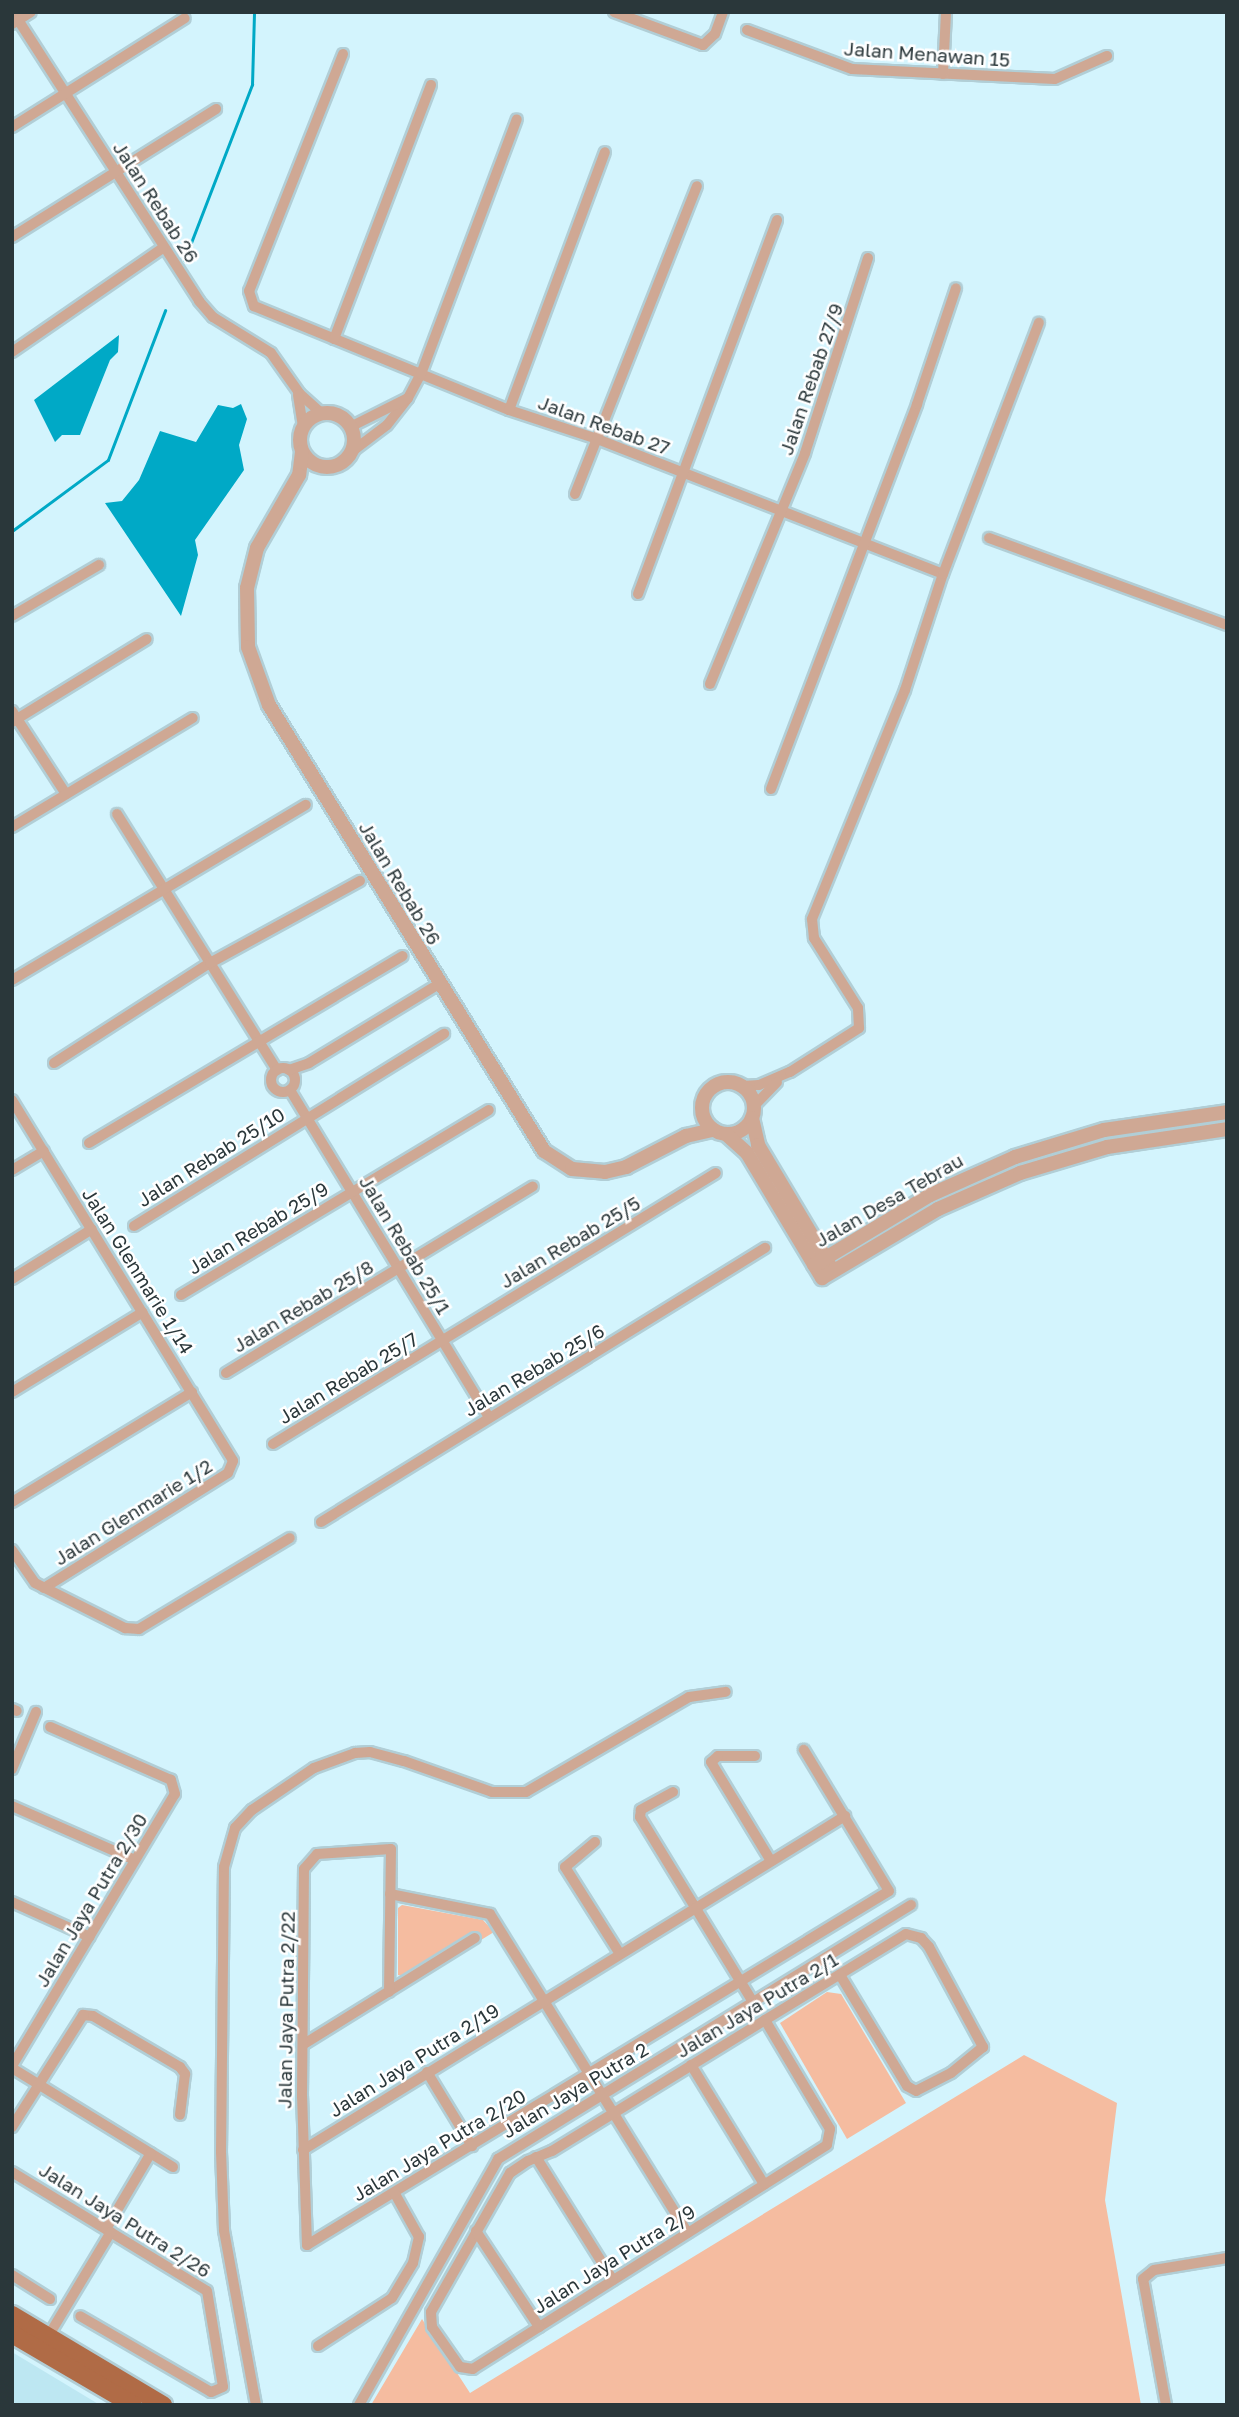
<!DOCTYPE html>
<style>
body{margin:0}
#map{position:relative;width:1239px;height:2417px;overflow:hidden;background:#d3f4fd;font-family:"Golos Text",sans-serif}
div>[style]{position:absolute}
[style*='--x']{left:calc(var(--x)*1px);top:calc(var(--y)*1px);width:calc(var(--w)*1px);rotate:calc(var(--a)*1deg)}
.built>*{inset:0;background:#bde7f2}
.green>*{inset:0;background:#f5bca0}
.water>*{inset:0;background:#00a9c6}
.stream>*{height:2.5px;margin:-1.25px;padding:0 1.25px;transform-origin:1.25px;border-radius:1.25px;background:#00a9c6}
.roads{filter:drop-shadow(2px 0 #b1ced6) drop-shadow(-2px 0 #b1ced6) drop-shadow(0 2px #b1ced6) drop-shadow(0 -2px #b1ced6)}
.minor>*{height:10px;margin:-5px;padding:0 5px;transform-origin:5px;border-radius:5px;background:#cfa894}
.minor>.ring{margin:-5px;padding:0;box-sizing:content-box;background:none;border:10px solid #cfa894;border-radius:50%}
.tertiary>*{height:14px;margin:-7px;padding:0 7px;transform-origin:7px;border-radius:7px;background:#cfa894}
.tertiary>.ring{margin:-7px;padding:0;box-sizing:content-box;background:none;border:14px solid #cfa894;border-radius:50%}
.primary>*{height:18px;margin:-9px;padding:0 9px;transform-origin:9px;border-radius:9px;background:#b06b46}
span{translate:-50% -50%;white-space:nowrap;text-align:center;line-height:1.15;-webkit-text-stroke:5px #fff;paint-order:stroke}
.street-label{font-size:19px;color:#2a373a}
.frame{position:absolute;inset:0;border:14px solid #2a373a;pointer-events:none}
</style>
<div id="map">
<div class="built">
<i style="clip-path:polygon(12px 2352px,100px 2405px,12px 2405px)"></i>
</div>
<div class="green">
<i style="clip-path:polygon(402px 1905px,483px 1920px,494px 1932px,481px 1940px,475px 1932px,403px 1976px,398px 1975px,398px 1908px)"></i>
<i style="clip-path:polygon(827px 1992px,841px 1994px,906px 2103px,847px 2139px,780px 2023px)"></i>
<i style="clip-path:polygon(1024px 2055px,1117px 2103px,1105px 2200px,1141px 2405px,371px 2405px,422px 2319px,470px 2393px)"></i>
</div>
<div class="water">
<i style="clip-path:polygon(119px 335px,118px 352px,110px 360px,80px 435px,62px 435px,55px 442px,34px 400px)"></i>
<i style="clip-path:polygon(241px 404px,247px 419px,239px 445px,244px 470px,195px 540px,198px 555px,181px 616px,105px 503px,122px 501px,139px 480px,160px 431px,196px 442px,218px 405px,233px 408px)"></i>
</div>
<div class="stream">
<i style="--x:184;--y:261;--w:189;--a:-68.9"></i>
<i style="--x:252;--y:85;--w:73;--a:-88.4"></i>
<i style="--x:12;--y:531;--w:119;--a:-36.5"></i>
<i style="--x:108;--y:460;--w:160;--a:-69.1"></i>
</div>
<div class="roads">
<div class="minor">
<i style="--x:13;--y:12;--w:344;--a:57.2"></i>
<i style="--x:199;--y:301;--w:21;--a:49"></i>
<i style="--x:213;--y:317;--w:68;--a:31.8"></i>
<i style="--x:271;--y:353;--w:50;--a:54.7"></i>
<i style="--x:300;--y:394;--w:30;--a:42"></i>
<i style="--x:614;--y:12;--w:95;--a:20.3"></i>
<i style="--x:703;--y:45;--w:16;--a:-43"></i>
<i style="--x:715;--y:34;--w:23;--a:-70"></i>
<i style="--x:12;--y:24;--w:22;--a:-32"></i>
<i style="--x:747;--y:30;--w:112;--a:20.4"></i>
<i style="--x:852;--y:69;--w:203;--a:2.8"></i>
<i style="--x:1055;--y:79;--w:57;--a:-23.9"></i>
<i style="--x:343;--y:54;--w:255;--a:111.6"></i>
<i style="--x:249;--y:291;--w:16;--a:72"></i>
<i style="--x:254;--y:306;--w:275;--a:22.2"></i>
<i style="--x:509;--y:410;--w:93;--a:18.2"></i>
<i style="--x:597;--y:439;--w:371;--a:21.3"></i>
<i style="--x:943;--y:74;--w:62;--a:-87.2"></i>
<i style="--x:12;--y:127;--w:204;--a:-32.2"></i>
<i style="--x:12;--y:237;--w:241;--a:-32.1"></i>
<i style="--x:334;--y:339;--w:272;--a:-69.1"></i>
<i style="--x:12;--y:352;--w:183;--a:-34.6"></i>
<i style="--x:298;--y:395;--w:33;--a:81"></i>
<i style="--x:408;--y:398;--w:27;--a:-62"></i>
<i style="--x:421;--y:374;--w:272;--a:-69.4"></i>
<i style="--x:509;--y:410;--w:275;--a:-69.6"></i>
<i style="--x:350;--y:453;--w:46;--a:-37.1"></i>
<i style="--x:387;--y:425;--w:34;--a:-52"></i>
<i style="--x:408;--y:398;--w:65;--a:153.4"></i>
<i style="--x:575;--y:494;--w:331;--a:-68.4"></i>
<i style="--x:989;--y:538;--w:253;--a:20.1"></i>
<i style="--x:638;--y:594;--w:399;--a:-69.6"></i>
<i style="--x:12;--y:616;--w:101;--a:-30.4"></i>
<i style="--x:710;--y:684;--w:250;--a:-67.6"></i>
<i style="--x:805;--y:453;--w:205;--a:-72.1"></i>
<i style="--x:12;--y:711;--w:99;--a:57"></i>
<i style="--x:12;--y:722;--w:158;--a:-31.6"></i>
<i style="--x:771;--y:789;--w:412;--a:-69.2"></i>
<i style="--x:917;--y:404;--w:122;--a:-71.4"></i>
<i style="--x:117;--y:814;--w:302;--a:58"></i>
<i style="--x:12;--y:827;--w:211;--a:-31.1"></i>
<i style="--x:12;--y:980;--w:342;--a:-30.8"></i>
<i style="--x:54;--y:1063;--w:185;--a:-32.7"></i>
<i style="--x:210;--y:963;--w:171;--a:-28.7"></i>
<i class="ring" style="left:271px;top:1068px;width:14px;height:14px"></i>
<i style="--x:289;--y:1070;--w:21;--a:-19"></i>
<i style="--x:309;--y:1063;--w:152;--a:-31.3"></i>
<i style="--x:743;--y:1086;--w:16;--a:-4"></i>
<i style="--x:759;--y:1085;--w:34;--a:-23"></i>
<i style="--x:790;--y:1072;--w:82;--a:-32.5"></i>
<i style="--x:859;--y:1028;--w:20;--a:-93"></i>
<i style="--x:858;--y:1008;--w:83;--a:-122.2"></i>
<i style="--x:814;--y:938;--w:19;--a:-96"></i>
<i style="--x:812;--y:919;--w:247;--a:-67.9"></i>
<i style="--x:905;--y:690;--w:122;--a:-71.9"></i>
<i style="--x:943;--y:574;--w:269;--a:-69.1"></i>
<i style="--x:290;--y:1090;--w:383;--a:58.7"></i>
<i style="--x:12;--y:1100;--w:423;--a:58.5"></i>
<i style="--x:233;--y:1461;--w:13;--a:113"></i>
<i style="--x:228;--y:1473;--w:217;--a:148"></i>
<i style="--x:754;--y:1106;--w:33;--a:-46"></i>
<i style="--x:89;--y:1143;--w:365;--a:-30.8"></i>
<i style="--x:12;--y:1170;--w:37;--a:-31"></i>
<i style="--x:134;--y:1226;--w:365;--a:-31.8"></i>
<i style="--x:12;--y:1279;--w:94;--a:-32"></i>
<i style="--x:181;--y:1295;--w:359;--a:-31"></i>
<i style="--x:226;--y:1373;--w:359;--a:-31.3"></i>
<i style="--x:12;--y:1392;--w:153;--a:-31.4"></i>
<i style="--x:273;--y:1444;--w:519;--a:-31.46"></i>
<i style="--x:12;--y:1502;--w:211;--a:-31.4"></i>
<i style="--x:321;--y:1522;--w:522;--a:-31.68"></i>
<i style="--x:12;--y:1550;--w:40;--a:55.1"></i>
<i style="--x:35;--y:1583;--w:101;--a:26.6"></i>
<i style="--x:125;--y:1628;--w:14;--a:4"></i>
<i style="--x:139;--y:1629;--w:176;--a:-31.1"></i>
<i style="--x:12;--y:1709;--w:5;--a:22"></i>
<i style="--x:755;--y:1756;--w:37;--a:180"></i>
<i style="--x:718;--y:1756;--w:9;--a:139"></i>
<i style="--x:711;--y:1762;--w:116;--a:58.8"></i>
<i style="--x:12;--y:1769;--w:62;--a:-67.2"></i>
<i style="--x:673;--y:1792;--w:37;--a:151"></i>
<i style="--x:641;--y:1810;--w:7;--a:98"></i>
<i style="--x:640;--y:1817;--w:217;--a:58.6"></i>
<i style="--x:12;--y:1806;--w:134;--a:23.7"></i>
<i style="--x:595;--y:1842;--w:39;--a:140"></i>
<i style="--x:565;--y:1867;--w:103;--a:57.7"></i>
<i style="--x:390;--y:1894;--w:102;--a:11.3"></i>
<i style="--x:490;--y:1914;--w:375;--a:58.2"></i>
<i style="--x:12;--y:1902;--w:85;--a:24.2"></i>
<i style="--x:765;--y:2020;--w:127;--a:59.2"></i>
<i style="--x:830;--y:2129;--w:16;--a:101"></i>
<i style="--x:827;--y:2145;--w:419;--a:147.7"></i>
<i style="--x:473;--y:2369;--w:13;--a:-171"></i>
<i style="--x:460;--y:2367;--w:49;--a:-125"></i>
<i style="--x:432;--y:2327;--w:15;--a:-94"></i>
<i style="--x:431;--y:2312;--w:160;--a:-60.4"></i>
<i style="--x:510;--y:2173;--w:22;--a:-34"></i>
<i style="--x:528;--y:2161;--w:26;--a:-23"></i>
<i style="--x:552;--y:2151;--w:250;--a:-31.6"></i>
<i style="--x:765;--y:2020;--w:165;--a:-31.4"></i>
<i style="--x:906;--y:1934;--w:16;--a:15"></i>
<i style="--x:921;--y:1938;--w:12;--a:48"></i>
<i style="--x:929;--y:1947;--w:114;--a:61.6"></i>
<i style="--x:983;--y:2047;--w:41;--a:140.9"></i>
<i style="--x:951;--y:2073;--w:39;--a:153"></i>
<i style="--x:916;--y:2091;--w:10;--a:-151"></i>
<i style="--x:907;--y:2086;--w:130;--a:-121.1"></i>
<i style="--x:304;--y:2044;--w:201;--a:-31.8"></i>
<i style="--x:691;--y:2065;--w:140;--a:58.5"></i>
<i style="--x:12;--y:2066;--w:317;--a:-59.1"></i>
<i style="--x:175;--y:1794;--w:15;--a:-106"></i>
<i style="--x:171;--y:1780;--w:132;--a:-156.3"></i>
<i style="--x:12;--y:2068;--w:189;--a:31.6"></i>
<i style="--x:427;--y:2072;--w:87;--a:58.7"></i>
<i style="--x:12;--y:2127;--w:133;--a:-57.6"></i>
<i style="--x:83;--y:2015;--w:10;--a:6"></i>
<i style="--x:93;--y:2016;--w:101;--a:30.4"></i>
<i style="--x:180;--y:2067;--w:9;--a:54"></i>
<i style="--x:185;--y:2074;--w:41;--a:97"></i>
<i style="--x:303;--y:2150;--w:637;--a:-31.64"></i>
<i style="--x:536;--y:2157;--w:145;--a:58"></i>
<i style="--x:12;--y:2172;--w:228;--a:31.4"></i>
<i style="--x:207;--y:2291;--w:97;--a:80.5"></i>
<i style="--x:223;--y:2387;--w:13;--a:157"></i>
<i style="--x:211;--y:2392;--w:151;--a:-149.9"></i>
<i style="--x:106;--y:2229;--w:88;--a:-59.4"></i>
<i style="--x:476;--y:2231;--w:115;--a:56.7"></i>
<i style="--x:307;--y:2245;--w:681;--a:-31.31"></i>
<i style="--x:889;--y:1891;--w:165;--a:-121.1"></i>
<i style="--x:307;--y:2245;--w:149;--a:-91.9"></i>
<i style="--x:302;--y:2096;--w:227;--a:-89.5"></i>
<i style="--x:304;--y:1869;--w:20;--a:-49"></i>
<i style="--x:317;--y:1854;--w:74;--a:-3.9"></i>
<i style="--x:391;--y:1849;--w:143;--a:90.8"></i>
<i style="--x:12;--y:2275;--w:45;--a:32.3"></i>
<i style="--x:46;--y:2340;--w:126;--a:-59"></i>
<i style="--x:318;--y:2346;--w:88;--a:-33"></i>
<i style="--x:392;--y:2298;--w:41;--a:-59"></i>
<i style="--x:413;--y:2263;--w:27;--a:-77"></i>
<i style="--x:419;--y:2237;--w:51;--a:-119.1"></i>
<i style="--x:256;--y:2405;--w:178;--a:-100.4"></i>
<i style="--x:224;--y:2230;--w:78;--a:-92.2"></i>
<i style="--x:221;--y:2152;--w:285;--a:-89.4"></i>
<i style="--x:224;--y:1867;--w:41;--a:-74.2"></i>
<i style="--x:235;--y:1828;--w:25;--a:-47"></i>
<i style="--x:252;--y:1810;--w:75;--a:-34.1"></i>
<i style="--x:314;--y:1768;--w:44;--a:-20.1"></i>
<i style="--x:355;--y:1753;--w:15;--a:-4"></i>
<i style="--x:370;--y:1752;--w:35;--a:15"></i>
<i style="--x:404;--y:1761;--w:93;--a:19.4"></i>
<i style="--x:492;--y:1792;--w:34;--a:0"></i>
<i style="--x:526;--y:1792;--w:189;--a:-30.2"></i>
<i style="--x:689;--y:1697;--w:37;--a:-8"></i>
<i style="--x:359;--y:2405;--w:283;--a:-60.5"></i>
<i style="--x:498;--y:2159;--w:485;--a:-31.6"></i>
<i style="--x:1166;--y:2405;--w:128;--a:-100.3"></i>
<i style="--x:1143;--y:2279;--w:14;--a:-39"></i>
<i style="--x:1154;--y:2270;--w:74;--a:-9.3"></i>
</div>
<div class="tertiary">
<i class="ring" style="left:300px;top:413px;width:40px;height:40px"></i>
<i style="--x:302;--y:452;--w:23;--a:97"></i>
<i style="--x:299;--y:475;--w:84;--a:119.9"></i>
<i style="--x:257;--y:548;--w:41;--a:104"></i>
<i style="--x:247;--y:588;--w:59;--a:89"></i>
<i style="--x:248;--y:647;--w:62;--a:70.1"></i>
<i style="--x:269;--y:705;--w:524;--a:58.34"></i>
<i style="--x:544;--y:1151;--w:33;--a:33"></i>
<i style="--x:572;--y:1169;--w:33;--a:5"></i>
<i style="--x:605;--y:1172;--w:22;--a:-13"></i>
<i style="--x:626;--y:1167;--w:68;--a:-27.3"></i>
<i style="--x:686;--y:1136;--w:28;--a:-13"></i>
<i class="ring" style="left:702px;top:1082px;width:38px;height:38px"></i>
<i style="--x:752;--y:1118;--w:28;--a:77"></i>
<i style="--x:758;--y:1145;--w:139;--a:59.2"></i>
<i style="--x:726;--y:1134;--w:28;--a:42"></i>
<i style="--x:747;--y:1153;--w:146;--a:59"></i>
<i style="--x:822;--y:1278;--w:135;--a:-30.7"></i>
<i style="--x:938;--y:1209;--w:90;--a:-23.7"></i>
<i style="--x:1020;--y:1173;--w:91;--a:-16.6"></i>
<i style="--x:1107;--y:1147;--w:121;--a:-8.5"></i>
<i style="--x:814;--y:1265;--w:135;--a:-31.1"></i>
<i style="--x:930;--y:1195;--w:93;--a:-24.1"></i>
<i style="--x:1015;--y:1157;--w:93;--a:-16.9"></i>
<i style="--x:1104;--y:1130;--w:124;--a:-8.3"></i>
</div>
<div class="primary">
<i style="--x:12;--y:2315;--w:176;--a:30.8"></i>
<i style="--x:12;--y:2334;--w:140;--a:30.4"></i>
</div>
</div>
<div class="street-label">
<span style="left:927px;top:54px;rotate:4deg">Jalan Menawan 15</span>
<span style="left:156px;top:202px;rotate:57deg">Jalan Rebab 26</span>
<span style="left:811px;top:379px;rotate:-71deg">Jalan Rebab 27/9</span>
<span style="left:604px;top:425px;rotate:20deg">Jalan Rebab 27</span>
<span style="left:400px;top:883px;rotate:59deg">Jalan Rebab 26</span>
<span style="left:211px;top:1157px;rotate:-32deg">Jalan Rebab 25/10</span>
<span style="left:889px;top:1200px;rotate:-30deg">Jalan Desa Tebrau</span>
<span style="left:258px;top:1228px;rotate:-31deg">Jalan Rebab 25/9</span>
<span style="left:570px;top:1242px;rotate:-31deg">Jalan Rebab 25/5</span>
<span style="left:405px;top:1245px;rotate:59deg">Jalan Rebab 25/1</span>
<span style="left:138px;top:1271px;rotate:58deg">Jalan Glenmarie 1/14</span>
<span style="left:303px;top:1306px;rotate:-31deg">Jalan Rebab 25/8</span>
<span style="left:534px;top:1370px;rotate:-31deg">Jalan Rebab 25/6</span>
<span style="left:348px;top:1378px;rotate:-31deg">Jalan Rebab 25/7</span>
<span style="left:133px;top:1512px;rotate:-32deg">Jalan Glenmarie 1/2</span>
<span style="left:91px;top:1900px;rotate:-59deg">Jalan Jaya Putra 2/30</span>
<span style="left:757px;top:2005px;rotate:-31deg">Jalan Jaya Putra 2/1</span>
<span style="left:286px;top:2010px;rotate:-89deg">Jalan Jaya Putra 2/22</span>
<span style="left:414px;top:2060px;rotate:-32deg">Jalan Jaya Putra 2/19</span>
<span style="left:575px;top:2090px;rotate:-31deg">Jalan Jaya Putra 2</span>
<span style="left:439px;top:2145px;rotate:-31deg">Jalan Jaya Putra 2/20</span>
<span style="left:125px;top:2220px;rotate:32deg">Jalan Jaya Putra 2/26</span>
<span style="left:614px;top:2259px;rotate:-32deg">Jalan Jaya Putra 2/9</span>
</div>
<div class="frame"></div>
</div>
